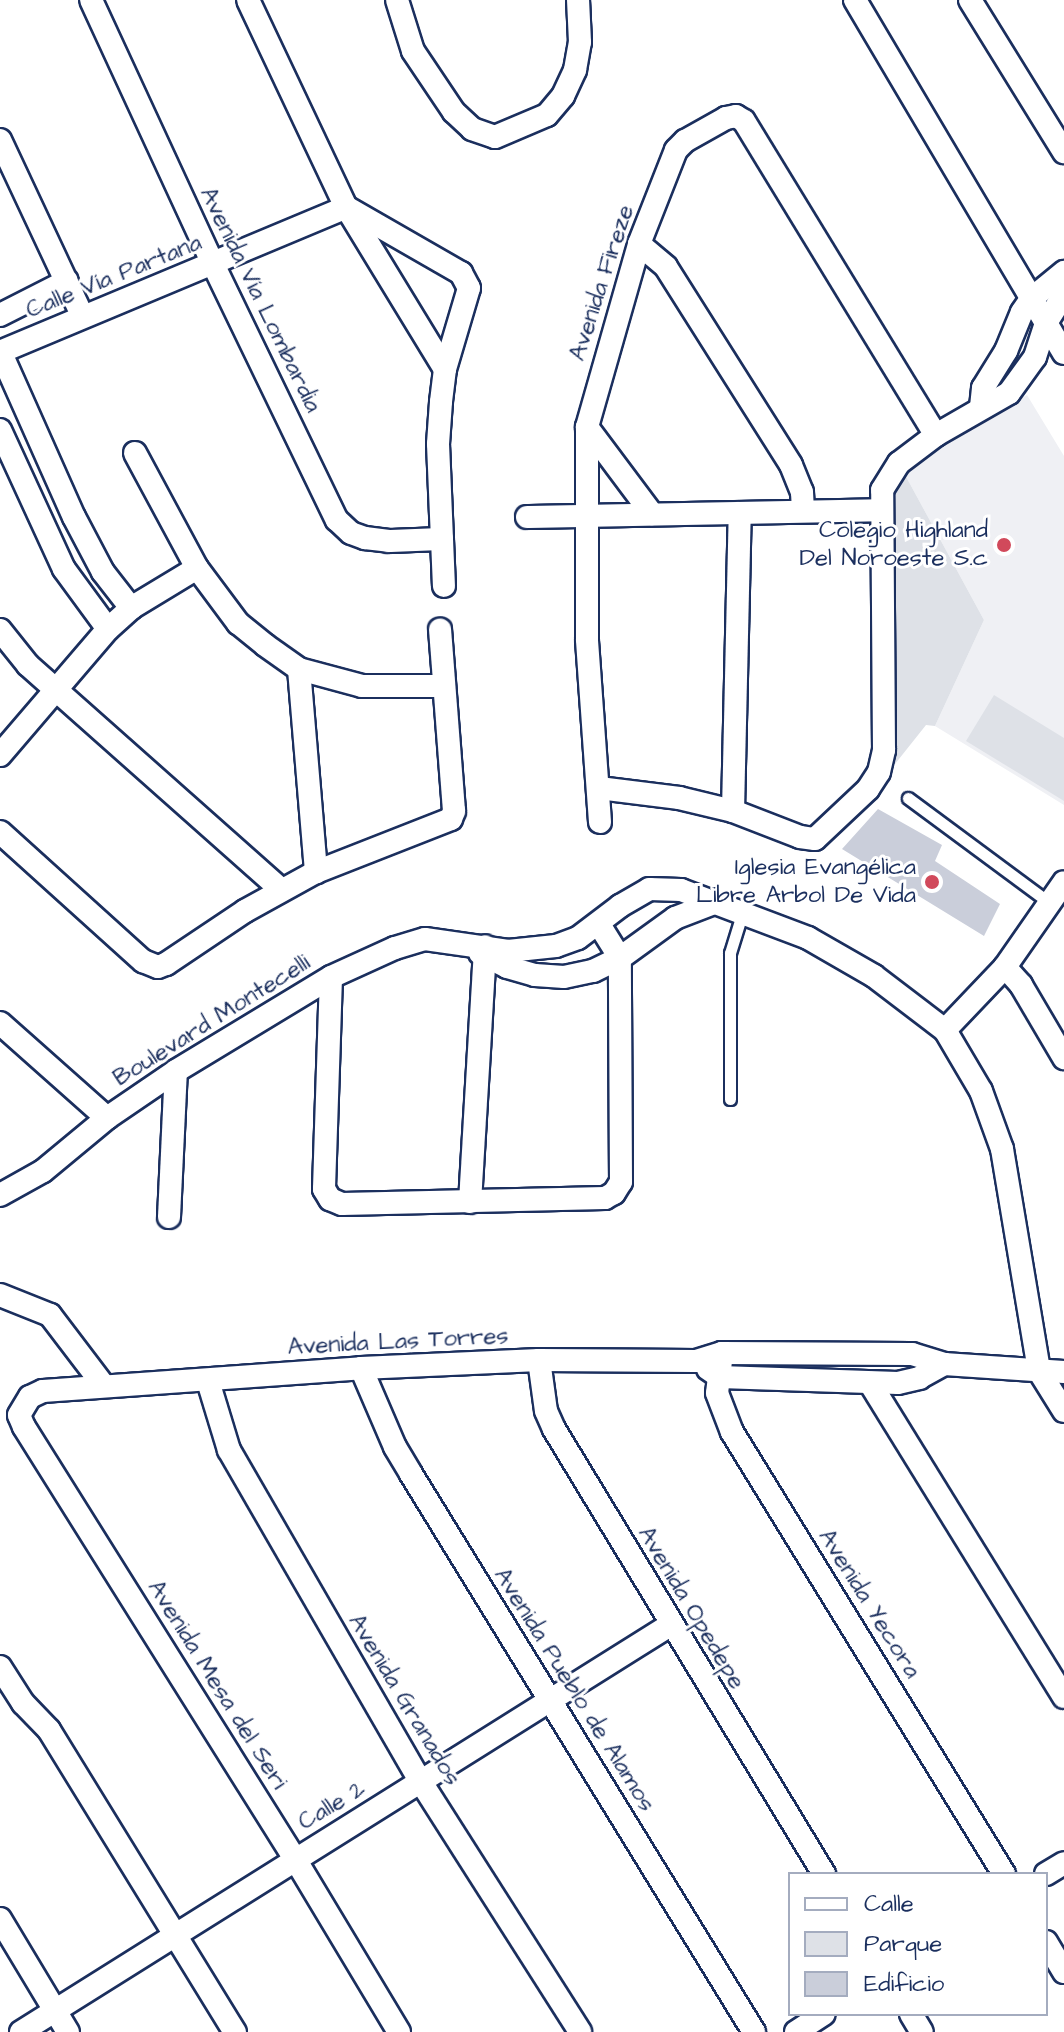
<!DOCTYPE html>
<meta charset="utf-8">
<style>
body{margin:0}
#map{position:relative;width:1064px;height:2032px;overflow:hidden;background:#fff;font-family:"Architects Daughter",sans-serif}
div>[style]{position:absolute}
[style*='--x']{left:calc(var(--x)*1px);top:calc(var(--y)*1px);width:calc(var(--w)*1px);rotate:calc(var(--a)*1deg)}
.built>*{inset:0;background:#eff0f4}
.green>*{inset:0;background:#dee1e7}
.building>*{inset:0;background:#caceda}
.roads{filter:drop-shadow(2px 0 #1b2f5e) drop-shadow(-2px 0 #1b2f5e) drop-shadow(0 2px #1b2f5e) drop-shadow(0 -2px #1b2f5e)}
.service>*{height:11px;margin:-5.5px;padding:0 5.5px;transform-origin:5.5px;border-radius:5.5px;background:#fff}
.minor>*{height:22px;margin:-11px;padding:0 11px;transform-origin:11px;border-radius:11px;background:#fff}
.dots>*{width:22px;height:22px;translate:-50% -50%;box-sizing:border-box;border:4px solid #fff;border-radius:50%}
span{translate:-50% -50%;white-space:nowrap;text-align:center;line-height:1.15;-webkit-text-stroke:6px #fff;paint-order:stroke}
.street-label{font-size:24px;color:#1b2f5e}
.poi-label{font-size:24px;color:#1b2f5e}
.right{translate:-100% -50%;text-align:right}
.legend{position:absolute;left:788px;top:1872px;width:260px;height:144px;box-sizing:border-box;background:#fff;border:2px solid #a4acbf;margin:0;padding:10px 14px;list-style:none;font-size:24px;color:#1b2f5e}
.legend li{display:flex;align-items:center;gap:16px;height:40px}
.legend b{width:40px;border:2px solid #a4acbf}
</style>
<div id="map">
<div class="built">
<i style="clip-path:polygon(1027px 395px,1064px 456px,1064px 805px,935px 726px,984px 620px,903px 471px)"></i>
</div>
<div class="green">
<i style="clip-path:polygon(903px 471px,984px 620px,935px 726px,926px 725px,895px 764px,890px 508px)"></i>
<i style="clip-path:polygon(994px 695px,1064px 738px,1064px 801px,966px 741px)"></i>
</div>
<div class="building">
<i style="clip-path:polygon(878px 809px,942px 845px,935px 861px,1000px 904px,984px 936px,842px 849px)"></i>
</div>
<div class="roads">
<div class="service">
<i style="--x:908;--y:798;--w:177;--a:36.5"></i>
<i style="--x:730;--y:1099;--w:146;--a:-90"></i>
<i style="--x:730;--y:953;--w:41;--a:-72.9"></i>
</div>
<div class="minor">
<i style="--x:91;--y:0;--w:291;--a:65.2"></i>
<i style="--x:213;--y:264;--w:284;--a:64.2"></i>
<i style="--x:337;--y:520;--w:19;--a:43"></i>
<i style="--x:351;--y:533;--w:15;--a:20"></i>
<i style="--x:365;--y:538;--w:24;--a:7"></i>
<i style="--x:389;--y:541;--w:53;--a:-2.2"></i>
<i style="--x:248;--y:0;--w:229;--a:64.7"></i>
<i style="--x:346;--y:207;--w:190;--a:58.6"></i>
<i style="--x:397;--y:0;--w:53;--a:72.6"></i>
<i style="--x:413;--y:51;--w:73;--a:56.1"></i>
<i style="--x:454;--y:112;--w:25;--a:43"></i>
<i style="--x:472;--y:129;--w:24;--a:19"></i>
<i style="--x:495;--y:137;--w:56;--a:-22.9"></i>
<i style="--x:547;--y:115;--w:25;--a:-50"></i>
<i style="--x:563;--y:96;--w:29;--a:-65"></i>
<i style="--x:575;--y:70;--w:28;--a:-80"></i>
<i style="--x:580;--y:42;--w:42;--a:-92.7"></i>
<i style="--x:855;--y:0;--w:410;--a:59.4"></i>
<i style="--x:970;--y:0;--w:179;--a:58.3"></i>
<i style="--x:0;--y:140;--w:195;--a:64.9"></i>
<i style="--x:639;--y:244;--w:35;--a:40"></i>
<i style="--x:666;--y:267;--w:234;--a:57.7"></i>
<i style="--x:791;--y:465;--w:29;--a:68"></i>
<i style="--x:802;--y:492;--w:19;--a:87"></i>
<i style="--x:0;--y:315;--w:75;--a:-26.9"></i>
<i style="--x:0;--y:351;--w:182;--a:66"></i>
<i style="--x:74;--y:517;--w:62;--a:62.2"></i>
<i style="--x:103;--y:572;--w:46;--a:52.1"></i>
<i style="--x:0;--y:352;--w:375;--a:-22.7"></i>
<i style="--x:346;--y:207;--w:133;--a:29.9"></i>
<i style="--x:461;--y:273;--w:17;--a:62"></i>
<i style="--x:469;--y:288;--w:84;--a:106.5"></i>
<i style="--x:445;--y:369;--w:33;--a:97"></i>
<i style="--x:441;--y:402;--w:42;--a:94.1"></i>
<i style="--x:438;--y:444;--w:142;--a:87.6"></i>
<i style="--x:981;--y:407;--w:19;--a:-84"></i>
<i style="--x:983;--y:388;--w:44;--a:-58.1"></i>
<i style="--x:1006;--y:351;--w:42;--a:-67.7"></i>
<i style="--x:1022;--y:312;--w:16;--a:-55"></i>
<i style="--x:1031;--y:299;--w:43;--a:-39.3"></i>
<i style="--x:587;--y:427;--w:109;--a:53.2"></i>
<i style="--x:0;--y:430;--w:153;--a:65.3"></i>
<i style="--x:64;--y:569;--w:74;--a:53.7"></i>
<i style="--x:135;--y:453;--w:131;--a:61.7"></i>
<i style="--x:197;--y:568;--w:69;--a:53.3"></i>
<i style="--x:238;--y:623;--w:35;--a:39"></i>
<i style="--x:265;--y:645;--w:42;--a:35.2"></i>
<i style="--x:299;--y:669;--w:65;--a:15.1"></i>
<i style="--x:362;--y:686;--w:80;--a:0"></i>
<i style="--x:527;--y:517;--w:354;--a:-1.1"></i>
<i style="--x:0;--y:630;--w:45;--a:51.3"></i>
<i style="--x:28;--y:665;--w:339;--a:41.6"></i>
<i style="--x:299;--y:669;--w:204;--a:85.2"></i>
<i style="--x:0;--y:755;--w:166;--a:-49.4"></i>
<i style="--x:108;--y:629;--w:31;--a:-42"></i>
<i style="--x:131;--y:608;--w:77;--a:-31.2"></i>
<i style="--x:599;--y:788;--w:81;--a:7.1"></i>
<i style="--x:679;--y:798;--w:56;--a:13.5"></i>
<i style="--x:733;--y:811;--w:72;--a:21.2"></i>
<i style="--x:800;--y:837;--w:15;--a:8"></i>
<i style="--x:815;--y:839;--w:73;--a:-43.3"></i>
<i style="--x:868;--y:789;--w:20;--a:-57"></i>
<i style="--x:879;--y:772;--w:23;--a:-77"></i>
<i style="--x:884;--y:750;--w:260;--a:-90.4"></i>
<i style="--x:882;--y:490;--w:32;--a:-58"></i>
<i style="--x:899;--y:463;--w:46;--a:-37.1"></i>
<i style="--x:936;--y:435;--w:84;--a:-29.9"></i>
<i style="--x:1009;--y:393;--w:44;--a:-54.2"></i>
<i style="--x:1035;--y:357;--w:36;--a:-72"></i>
<i style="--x:1046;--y:323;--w:34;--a:-58"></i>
<i style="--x:733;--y:811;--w:298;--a:-88.7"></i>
<i style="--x:600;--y:822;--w:183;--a:-94.1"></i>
<i style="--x:587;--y:639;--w:212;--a:-90"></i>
<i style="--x:587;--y:427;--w:190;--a:-74.1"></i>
<i style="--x:639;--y:244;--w:101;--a:-68.5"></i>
<i style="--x:676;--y:150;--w:13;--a:-45"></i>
<i style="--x:685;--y:141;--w:47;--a:-29.3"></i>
<i style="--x:726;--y:118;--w:10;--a:-11"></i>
<i style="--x:736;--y:116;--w:9;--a:32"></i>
<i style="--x:744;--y:121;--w:368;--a:58.6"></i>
<i style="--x:0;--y:832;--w:193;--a:42.1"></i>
<i style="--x:143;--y:961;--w:16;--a:22"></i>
<i style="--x:158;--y:967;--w:9;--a:-21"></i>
<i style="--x:166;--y:964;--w:95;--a:-33.9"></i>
<i style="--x:245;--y:911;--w:81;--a:-28.8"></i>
<i style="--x:316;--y:872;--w:145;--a:-21.4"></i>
<i style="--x:451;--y:819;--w:9;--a:-69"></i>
<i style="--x:454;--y:811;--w:182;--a:-94.4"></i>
<i style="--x:480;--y:953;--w:30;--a:27"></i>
<i style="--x:507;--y:967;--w:29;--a:16"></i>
<i style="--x:535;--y:975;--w:29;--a:4"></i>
<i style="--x:564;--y:977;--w:30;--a:-12"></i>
<i style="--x:593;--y:971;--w:30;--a:-26"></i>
<i style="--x:620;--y:958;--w:68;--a:-36"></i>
<i style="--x:675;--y:918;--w:39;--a:-21"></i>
<i style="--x:1005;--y:967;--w:24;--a:48"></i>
<i style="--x:1021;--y:985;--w:85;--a:59.5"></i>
<i style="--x:331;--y:977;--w:212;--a:91.9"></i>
<i style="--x:324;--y:1189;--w:12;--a:59"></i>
<i style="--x:330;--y:1199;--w:13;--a:23"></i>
<i style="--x:342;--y:1204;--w:263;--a:-1.3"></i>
<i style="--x:605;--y:1198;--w:10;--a:-29"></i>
<i style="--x:614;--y:1193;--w:13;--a:-58"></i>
<i style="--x:621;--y:1182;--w:224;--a:-90.3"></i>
<i style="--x:620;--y:958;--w:39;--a:-122"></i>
<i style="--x:0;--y:1023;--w:143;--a:41.6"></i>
<i style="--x:945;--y:1030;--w:87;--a:-46.4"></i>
<i style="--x:1005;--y:967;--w:103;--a:-55.2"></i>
<i style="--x:0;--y:1195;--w:49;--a:-29.2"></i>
<i style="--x:43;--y:1171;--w:83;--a:-39.6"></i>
<i style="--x:107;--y:1118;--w:83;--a:-34.3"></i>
<i style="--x:176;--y:1071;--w:181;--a:-31.2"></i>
<i style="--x:331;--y:977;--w:70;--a:-24.4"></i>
<i style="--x:395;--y:948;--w:31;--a:-17"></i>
<i style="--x:425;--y:939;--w:84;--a:8.2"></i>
<i style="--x:508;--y:951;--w:48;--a:-5.9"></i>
<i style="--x:556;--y:946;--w:23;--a:-20"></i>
<i style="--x:578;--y:938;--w:53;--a:-37.3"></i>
<i style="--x:620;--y:906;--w:34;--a:-30"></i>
<i style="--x:649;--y:889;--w:32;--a:2"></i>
<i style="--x:681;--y:890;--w:136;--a:20.7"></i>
<i style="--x:808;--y:938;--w:76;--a:29.9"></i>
<i style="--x:874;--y:976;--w:89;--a:37.3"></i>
<i style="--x:945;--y:1030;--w:71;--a:59.5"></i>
<i style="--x:981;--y:1091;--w:62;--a:70.1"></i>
<i style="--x:1002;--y:1149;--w:225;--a:80.5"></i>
<i style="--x:1039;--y:1371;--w:47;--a:58"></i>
<i style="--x:470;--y:1202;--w:256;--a:-86.6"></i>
<i style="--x:169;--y:1217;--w:146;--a:-87.3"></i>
<i style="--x:0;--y:1295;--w:54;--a:21.8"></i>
<i style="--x:50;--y:1315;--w:89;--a:52.7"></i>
<i style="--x:722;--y:1353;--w:40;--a:97.1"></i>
<i style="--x:717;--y:1393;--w:42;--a:69"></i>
<i style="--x:732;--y:1432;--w:519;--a:58.39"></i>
<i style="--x:539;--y:1360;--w:51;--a:82.2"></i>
<i style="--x:546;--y:1411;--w:20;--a:66"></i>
<i style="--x:554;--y:1429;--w:521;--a:58.75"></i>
<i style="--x:361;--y:1368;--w:86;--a:66.7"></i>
<i style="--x:395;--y:1447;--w:31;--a:59"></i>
<i style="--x:411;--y:1474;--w:655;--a:58.42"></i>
<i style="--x:708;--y:1369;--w:14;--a:34"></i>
<i style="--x:720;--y:1377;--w:178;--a:1.9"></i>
<i style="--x:898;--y:1383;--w:22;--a:-13"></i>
<i style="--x:919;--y:1378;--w:29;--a:-29"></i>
<i style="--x:208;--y:1381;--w:72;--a:73.1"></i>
<i style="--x:229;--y:1450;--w:384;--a:60"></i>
<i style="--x:421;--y:1782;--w:296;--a:57.5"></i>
<i style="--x:870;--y:1383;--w:369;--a:58.3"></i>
<i style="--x:0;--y:1667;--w:43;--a:57.4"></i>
<i style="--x:23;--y:1703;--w:37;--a:46"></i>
<i style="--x:49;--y:1730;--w:355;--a:58.4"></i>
<i style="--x:1046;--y:1874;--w:21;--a:-31"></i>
<i style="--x:0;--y:1919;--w:132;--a:59"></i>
<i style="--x:1046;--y:1942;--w:35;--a:59"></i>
<i style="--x:911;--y:2014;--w:21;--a:59"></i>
<i style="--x:21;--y:2032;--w:766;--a:-32.09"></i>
<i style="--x:399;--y:2032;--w:202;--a:-121"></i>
<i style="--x:295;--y:1859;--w:510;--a:-122.1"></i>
<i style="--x:24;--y:1427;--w:13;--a:-113"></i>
<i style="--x:19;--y:1415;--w:21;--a:-59"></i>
<i style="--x:30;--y:1397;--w:14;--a:-25"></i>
<i style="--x:43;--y:1391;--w:319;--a:-4.1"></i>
<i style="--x:361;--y:1368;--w:178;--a:-2.6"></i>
<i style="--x:539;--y:1360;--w:157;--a:0.4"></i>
<i style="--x:696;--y:1361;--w:27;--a:-17"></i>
<i style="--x:722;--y:1353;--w:190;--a:0.3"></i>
<i style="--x:912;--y:1354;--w:34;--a:17"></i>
<i style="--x:944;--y:1364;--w:120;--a:3.8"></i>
<i style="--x:796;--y:2032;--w:33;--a:-33"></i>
</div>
</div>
<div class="dots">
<i style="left:1004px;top:545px;background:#d1495b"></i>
<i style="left:932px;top:882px;background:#d1495b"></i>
</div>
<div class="street-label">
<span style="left:114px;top:277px;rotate:-22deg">Calle Vía Partana</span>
<span style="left:602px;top:283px;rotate:-72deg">Avenida Fireze</span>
<span style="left:260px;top:300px;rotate:64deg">Avenida Vía Lombardia</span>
<span style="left:212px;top:1021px;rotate:-32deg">Boulevard Montecelli</span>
<span style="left:398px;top:1342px;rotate:-3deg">Avenida Las Torres</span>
<span style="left:869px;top:1604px;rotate:58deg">Avenida Yecora</span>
<span style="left:691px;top:1608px;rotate:59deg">Avenida Opedepe</span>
<span style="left:217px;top:1685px;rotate:58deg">Avenida Mesa del Seri</span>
<span style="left:574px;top:1690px;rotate:58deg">Avenida Pueblo de Alamos</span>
<span style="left:404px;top:1700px;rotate:59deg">Avenida Granados</span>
<span style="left:332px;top:1806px;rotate:-31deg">Calle 2</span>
</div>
<div class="poi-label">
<span class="right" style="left:988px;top:545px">Colegio Highland<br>Del Noroeste S.c</span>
<span class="right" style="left:916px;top:882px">Iglesia Evangélica<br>Libre Arbol De Vida</span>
</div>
<ul class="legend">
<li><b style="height:10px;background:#fff"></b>Calle</li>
<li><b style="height:22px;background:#dee1e7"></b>Parque</li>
<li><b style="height:22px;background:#caceda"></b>Edificio</li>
</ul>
</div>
